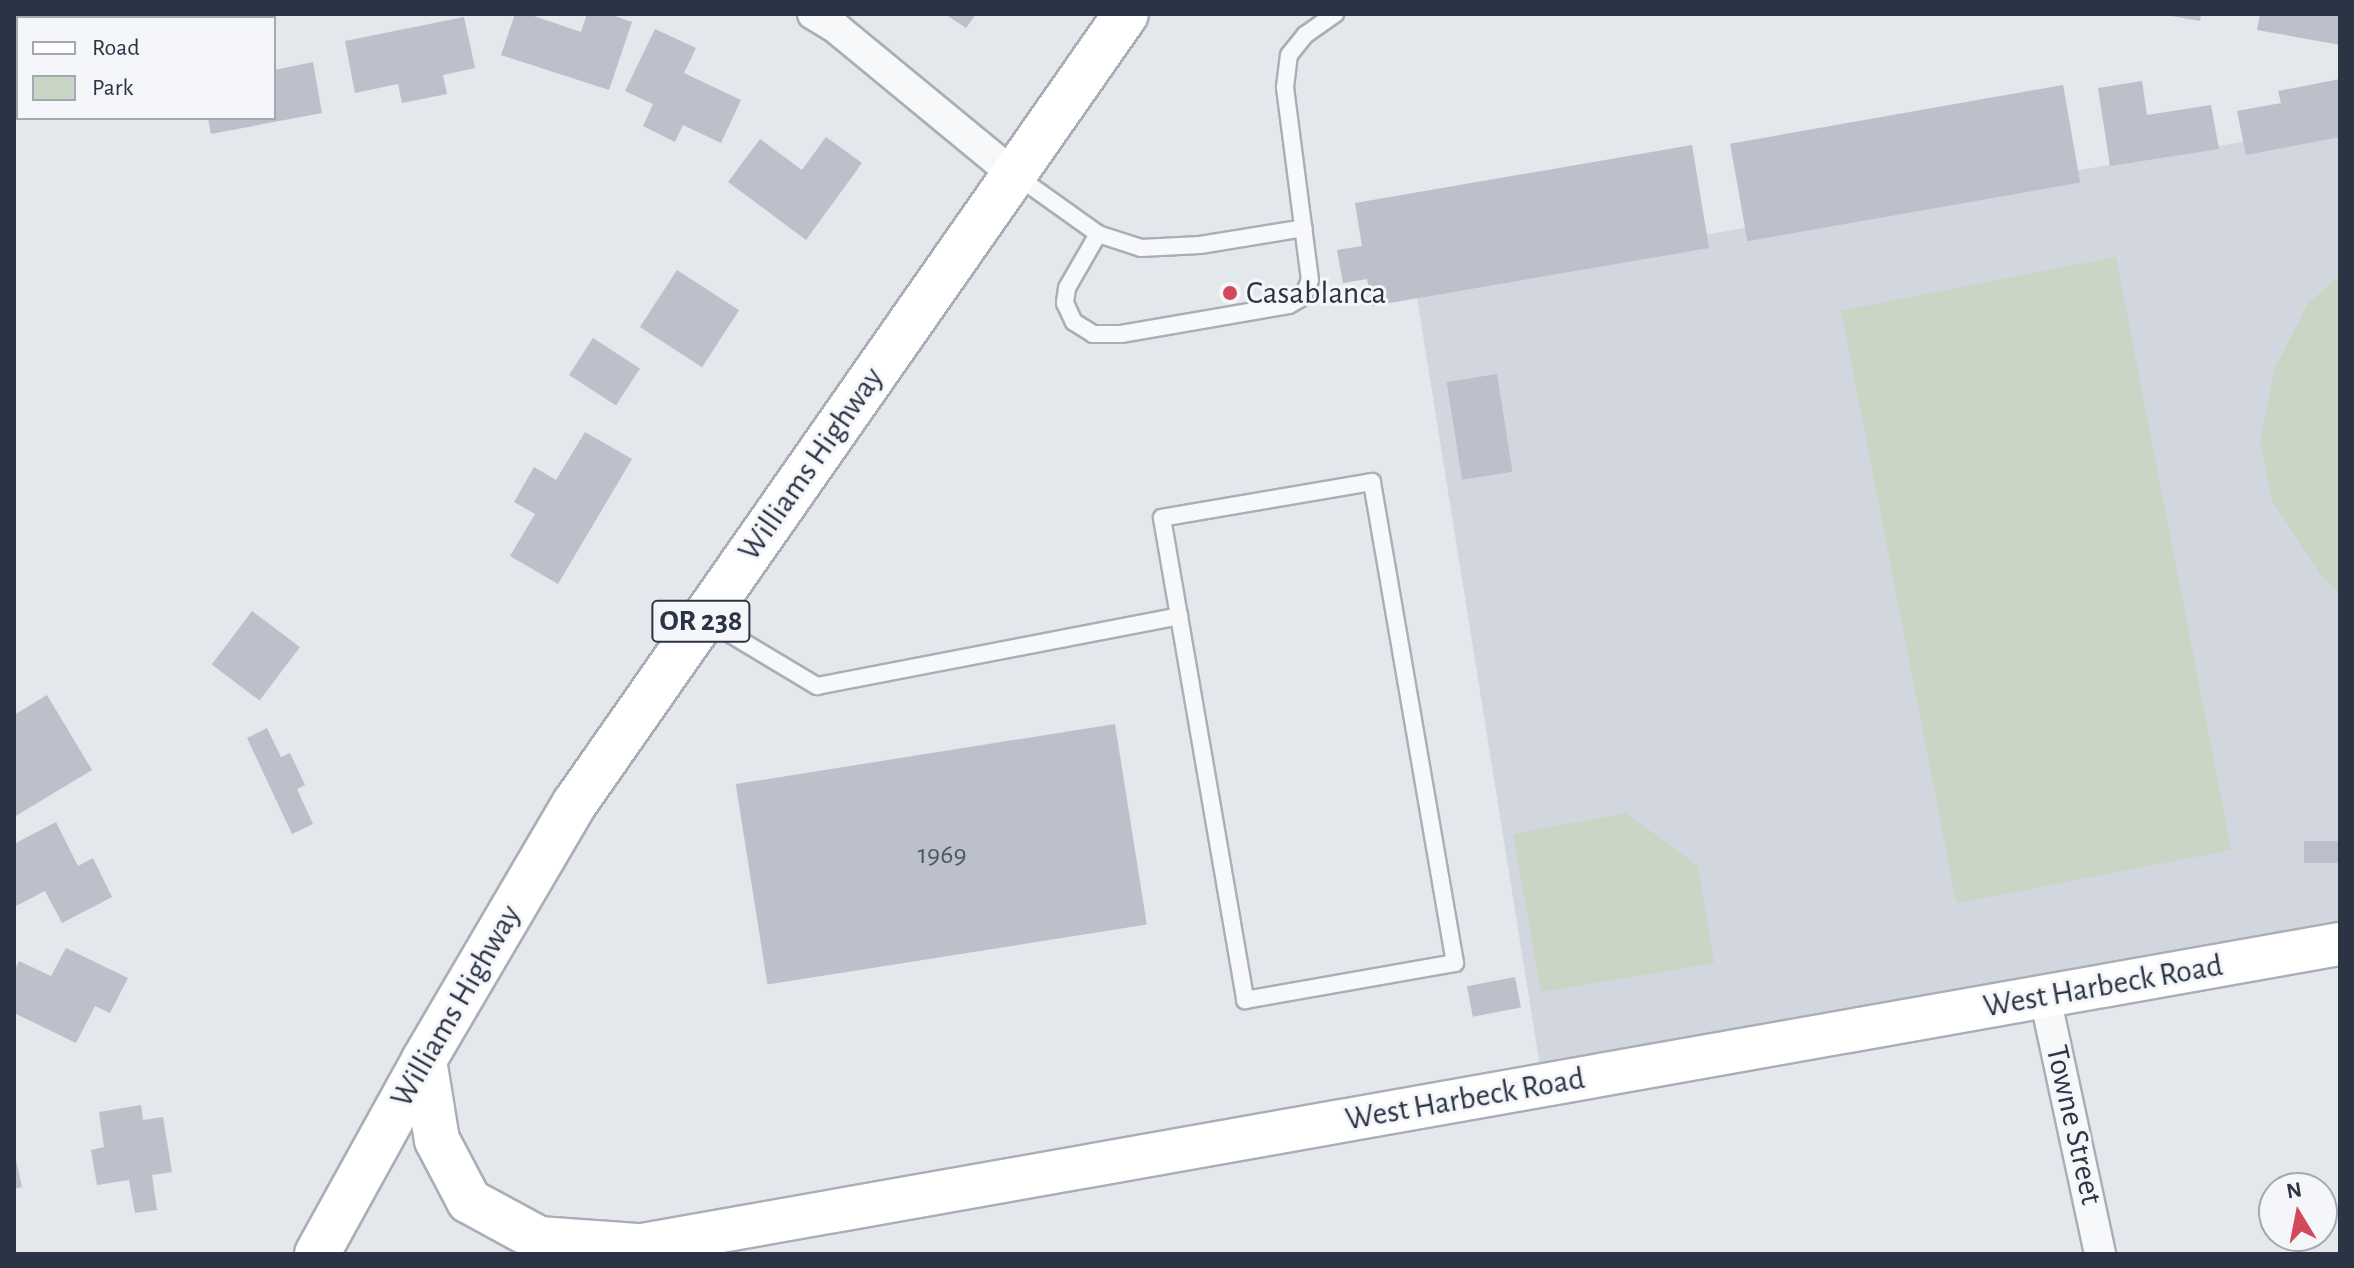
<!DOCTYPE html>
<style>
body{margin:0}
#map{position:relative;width:2354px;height:1268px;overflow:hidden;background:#e4e7ec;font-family:"Alegreya Sans",sans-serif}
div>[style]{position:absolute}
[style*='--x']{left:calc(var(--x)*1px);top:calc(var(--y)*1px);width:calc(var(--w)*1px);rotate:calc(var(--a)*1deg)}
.built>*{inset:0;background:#d2d6de}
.green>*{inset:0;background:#c9d6c5;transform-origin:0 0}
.building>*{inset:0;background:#bbc0ca;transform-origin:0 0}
.roads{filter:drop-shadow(2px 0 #a9aeb7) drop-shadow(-2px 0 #a9aeb7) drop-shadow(0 2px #a9aeb7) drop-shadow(0 -2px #a9aeb7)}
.lane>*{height:16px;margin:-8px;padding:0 8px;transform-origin:8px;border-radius:8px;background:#f7f8fa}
.street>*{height:30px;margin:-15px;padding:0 15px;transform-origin:15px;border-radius:15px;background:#f7f8fa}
.secondary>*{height:42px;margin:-21px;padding:0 21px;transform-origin:21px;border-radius:21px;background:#fff}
.primary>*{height:44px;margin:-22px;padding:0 22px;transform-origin:22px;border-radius:22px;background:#fff}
.dots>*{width:22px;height:22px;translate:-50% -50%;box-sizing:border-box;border:4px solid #f4f6f9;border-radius:50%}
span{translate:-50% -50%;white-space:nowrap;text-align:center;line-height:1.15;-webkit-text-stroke:6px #f4f6f9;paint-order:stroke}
.number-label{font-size:28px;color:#4f5766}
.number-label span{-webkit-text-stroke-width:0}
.shield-label span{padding:2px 6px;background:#f4f6f9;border:2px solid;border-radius:6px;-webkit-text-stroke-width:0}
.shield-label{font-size:30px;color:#2b3445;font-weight:700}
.poi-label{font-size:32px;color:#2b3445}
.left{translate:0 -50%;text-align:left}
.street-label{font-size:32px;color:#2b3445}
.frame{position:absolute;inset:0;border:16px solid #2b3445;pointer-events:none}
.legend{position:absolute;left:16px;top:16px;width:260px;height:104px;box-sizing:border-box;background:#f4f6f9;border:2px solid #a4a8b1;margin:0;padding:10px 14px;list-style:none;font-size:24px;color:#2b3445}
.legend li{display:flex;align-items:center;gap:16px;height:40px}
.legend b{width:40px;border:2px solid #a4a8b1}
.north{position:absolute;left:2258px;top:1172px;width:80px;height:80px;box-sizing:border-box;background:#f4f6f9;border:2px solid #a4a8b1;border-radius:50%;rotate:350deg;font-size:22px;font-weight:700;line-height:32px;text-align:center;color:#2b3445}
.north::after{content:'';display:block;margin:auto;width:28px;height:36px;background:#d1495b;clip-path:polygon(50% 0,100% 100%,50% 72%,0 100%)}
</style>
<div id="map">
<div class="built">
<i style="clip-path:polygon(2340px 125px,2340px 946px,1543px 1085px,1415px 285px)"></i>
</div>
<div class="green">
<i style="left:2116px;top:257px;width:604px;height:280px;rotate:79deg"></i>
<i style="clip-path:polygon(2340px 276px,2340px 594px,2320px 574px,2272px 501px,2260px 441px,2275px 368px,2308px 303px)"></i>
<i style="clip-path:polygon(1626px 813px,1698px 866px,1714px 963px,1541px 992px,1513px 834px)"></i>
</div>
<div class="building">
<i style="clip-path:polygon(515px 14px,528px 14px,581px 32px,587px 14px,609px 14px,632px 22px,609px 90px,501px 55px)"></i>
<i style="clip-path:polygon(945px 14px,976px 14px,966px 28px)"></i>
<i style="clip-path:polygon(2160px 14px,2201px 14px,2200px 21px)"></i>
<i style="clip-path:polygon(2260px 14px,2340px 14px,2340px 45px,2257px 30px)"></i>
<i style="clip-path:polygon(464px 17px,475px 68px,443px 75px,447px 94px,402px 103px,398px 84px,355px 93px,345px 41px)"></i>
<i style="clip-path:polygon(655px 29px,696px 48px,684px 73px,741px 100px,721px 143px,683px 125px,675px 142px,643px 126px,653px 104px,625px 91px)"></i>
<i style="clip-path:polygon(313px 62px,322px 113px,211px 134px,208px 118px,274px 118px,274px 70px)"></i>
<i style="clip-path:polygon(2340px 79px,2340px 137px,2246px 155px,2237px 111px,2281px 103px,2278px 91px)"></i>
<i style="clip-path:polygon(2142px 81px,2147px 115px,2211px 105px,2219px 149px,2110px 166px,2098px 88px)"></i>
<i style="left:2063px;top:85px;width:99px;height:338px;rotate:80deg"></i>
<i style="clip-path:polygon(826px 137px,862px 163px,806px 240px,728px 182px,760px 139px,802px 170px)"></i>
<i style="clip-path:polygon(1692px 145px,1709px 248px,1372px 306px,1367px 279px,1343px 283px,1337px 250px,1362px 246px,1355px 203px)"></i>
<i style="left:677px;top:270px;width:74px;height:68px;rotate:33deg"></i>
<i style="left:593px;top:338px;width:56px;height:44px;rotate:33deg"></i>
<i style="left:1497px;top:374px;width:99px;height:51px;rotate:81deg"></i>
<i style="clip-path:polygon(585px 432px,632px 459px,558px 584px,510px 556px,535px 514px,514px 502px,534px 467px,556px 480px)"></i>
<i style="left:252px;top:611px;width:60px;height:67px;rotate:37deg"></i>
<i style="clip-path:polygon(47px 695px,92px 770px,14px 817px,14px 715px)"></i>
<i style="left:1115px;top:724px;width:203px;height:384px;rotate:81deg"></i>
<i style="clip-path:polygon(267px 728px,281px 757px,290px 753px,305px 785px,297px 789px,313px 824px,292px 834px,247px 738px)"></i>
<i style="clip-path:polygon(56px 822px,78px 866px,93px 858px,112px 897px,62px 923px,45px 891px,14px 907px,14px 844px)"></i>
<i style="left:2340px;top:841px;width:22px;height:36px;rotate:90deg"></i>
<i style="clip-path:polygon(66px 948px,128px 978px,110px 1013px,95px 1006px,76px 1043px,14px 1013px,14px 972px,19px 961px,51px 976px)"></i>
<i style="left:1515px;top:977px;width:31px;height:49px;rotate:79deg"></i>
<i style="clip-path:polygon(141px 1105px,143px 1120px,163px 1117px,172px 1172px,152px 1175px,157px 1210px,135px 1213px,129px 1180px,97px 1185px,91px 1150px,104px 1147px,99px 1112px)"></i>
<i style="clip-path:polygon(14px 1151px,22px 1187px,14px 1189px)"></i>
</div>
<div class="roads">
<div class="lane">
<i style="--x:1014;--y:174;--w:103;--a:35.5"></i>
<i style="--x:1098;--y:234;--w:45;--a:18"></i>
<i style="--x:1141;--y:248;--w:59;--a:-2.9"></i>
<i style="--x:1200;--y:245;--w:105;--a:-9.3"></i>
<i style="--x:1098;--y:234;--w:62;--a:119.9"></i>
<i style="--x:1067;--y:288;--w:15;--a:98"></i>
<i style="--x:1065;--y:303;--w:21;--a:65"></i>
<i style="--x:1074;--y:322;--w:22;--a:32"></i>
<i style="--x:1093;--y:334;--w:28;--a:0"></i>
<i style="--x:1121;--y:334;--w:170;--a:-9.8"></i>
<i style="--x:1289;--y:305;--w:16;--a:-30"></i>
<i style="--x:1303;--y:297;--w:18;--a:-68"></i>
<i style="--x:1310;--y:280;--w:195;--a:-97.4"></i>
<i style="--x:1285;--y:87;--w:32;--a:-83"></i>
<i style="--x:1289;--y:55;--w:26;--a:-51"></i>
<i style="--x:1305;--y:35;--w:37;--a:-35"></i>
<i style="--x:705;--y:619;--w:131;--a:30.9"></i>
<i style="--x:817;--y:686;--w:369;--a:-10.9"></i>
<i style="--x:1179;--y:616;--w:390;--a:80.2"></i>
<i style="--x:1245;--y:1000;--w:213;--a:-10"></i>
<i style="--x:1455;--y:963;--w:488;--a:-99.8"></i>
<i style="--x:1372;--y:482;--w:213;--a:170.3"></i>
<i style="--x:1162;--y:518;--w:99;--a:80.2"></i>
</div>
<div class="street">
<i style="--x:813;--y:14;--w:27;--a:31"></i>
<i style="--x:836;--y:28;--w:229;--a:39.5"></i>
<i style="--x:2045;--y:997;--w:263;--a:77.9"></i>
</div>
<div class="secondary">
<i style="--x:603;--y:1252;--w:1764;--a:-10.06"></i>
</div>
<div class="primary">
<i style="--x:424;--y:1060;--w:81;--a:80.8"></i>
<i style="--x:437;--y:1140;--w:69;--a:62.3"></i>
<i style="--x:469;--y:1201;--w:80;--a:28.5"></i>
<i style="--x:539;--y:1239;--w:97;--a:4.1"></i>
<i style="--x:317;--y:1254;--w:222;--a:-61.1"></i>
<i style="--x:424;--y:1060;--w:298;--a:-59.6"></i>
<i style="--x:575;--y:803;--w:962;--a:-55.07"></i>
</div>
</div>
<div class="dots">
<i style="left:1230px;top:293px;background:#d1495b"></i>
</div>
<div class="number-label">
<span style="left:942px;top:855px">1969</span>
</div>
<div class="shield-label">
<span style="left:701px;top:621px">OR 238</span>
</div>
<div class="poi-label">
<span class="left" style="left:1246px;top:293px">Casablanca</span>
</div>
<div class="street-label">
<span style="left:811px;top:464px;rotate:-55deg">Williams Highway</span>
<span style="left:2103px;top:986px;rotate:-10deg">West Harbeck Road</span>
<span style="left:456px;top:1006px;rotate:-60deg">Williams Highway</span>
<span style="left:1465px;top:1099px;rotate:-10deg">West Harbeck Road</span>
<span style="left:2074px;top:1125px;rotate:77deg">Towne Street</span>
</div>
<div class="frame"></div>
<ul class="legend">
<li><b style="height:10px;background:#fff"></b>Road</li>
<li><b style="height:22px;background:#c9d6c5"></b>Park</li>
</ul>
<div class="north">N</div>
</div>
